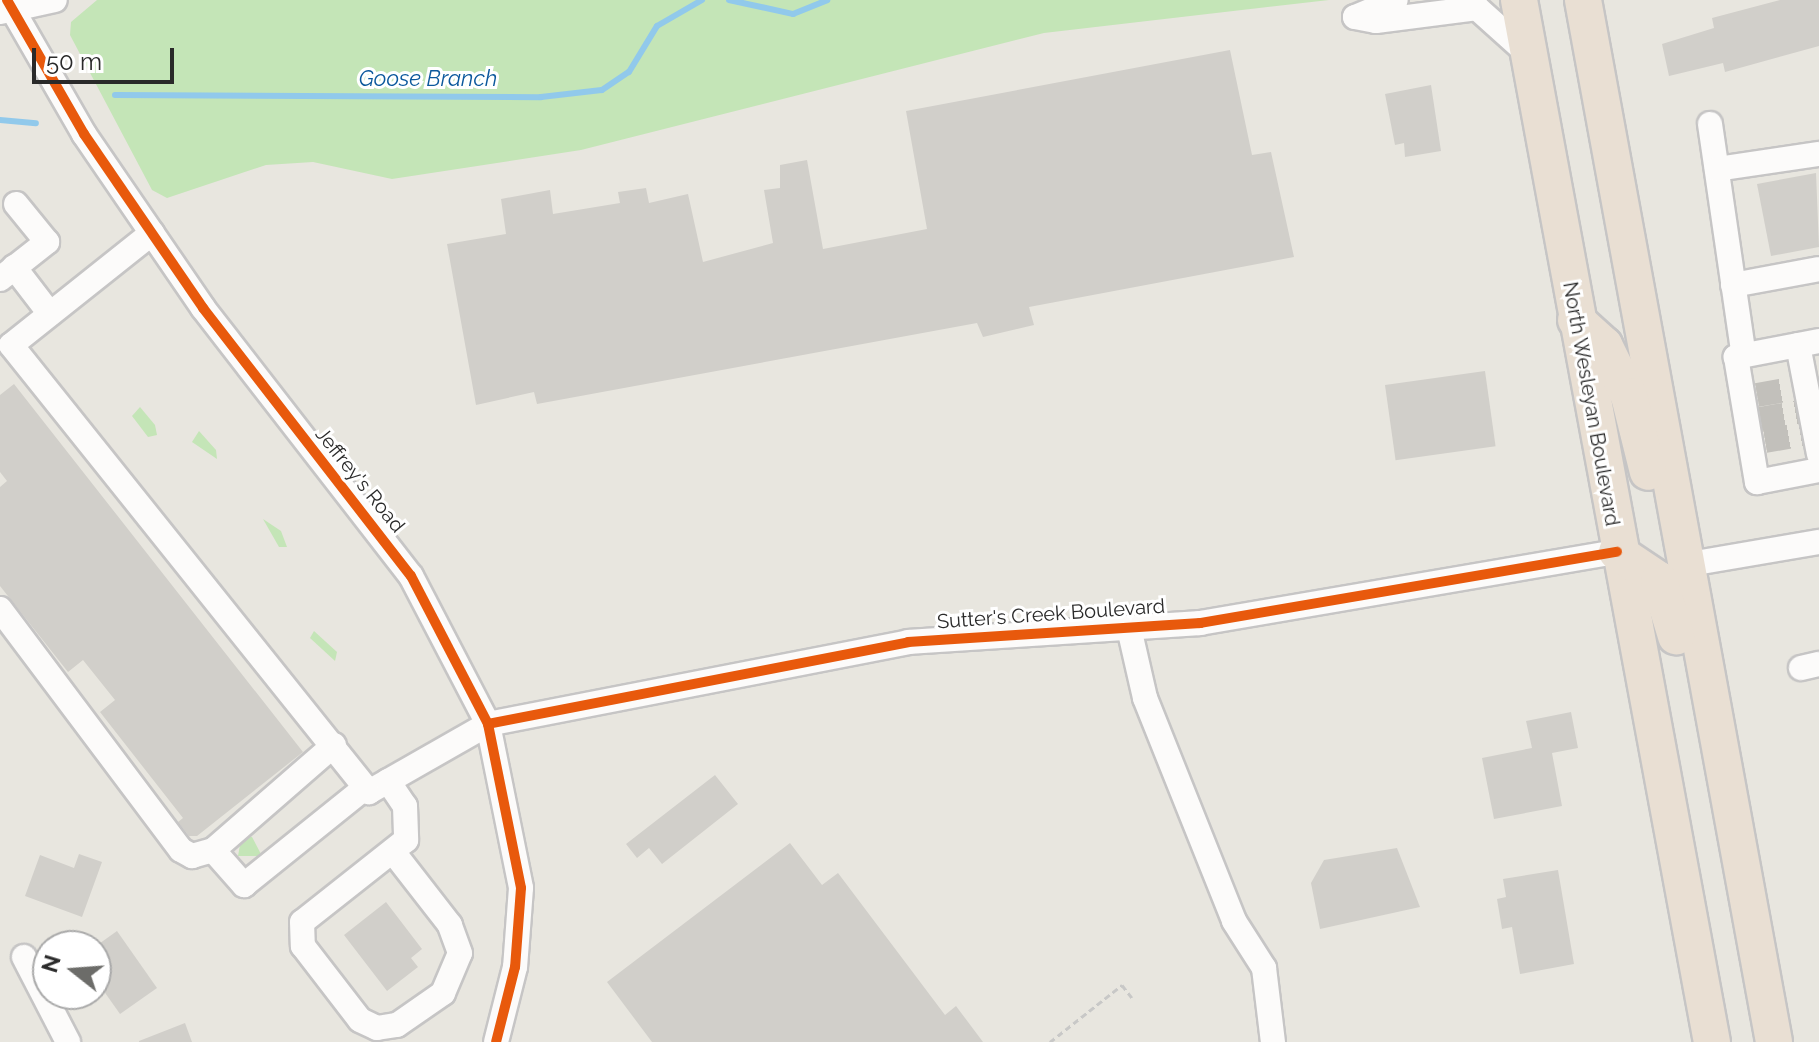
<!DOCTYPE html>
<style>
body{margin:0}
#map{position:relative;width:1819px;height:1042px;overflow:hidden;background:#e8e6df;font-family:Raleway,sans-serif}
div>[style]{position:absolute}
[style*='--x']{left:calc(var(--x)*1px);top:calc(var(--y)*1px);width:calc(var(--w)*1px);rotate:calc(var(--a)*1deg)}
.green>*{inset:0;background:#c4e5b7}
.stream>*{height:6px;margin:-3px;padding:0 3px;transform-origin:3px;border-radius:3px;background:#91c9eb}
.building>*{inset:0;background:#d1cfca;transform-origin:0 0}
.minor-tunnel>*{height:24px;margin-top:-12px;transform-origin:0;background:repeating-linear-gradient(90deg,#c2c0bb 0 24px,transparent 0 36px)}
.path>*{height:3px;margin-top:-1.5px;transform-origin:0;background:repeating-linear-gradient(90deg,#c8c8c7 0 6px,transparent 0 10px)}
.roads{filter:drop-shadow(2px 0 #c6c5c5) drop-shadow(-2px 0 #c6c5c5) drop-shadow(0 2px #c6c5c5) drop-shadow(0 -2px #c6c5c5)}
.minor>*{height:24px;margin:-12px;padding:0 12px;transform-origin:12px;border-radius:12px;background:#fcfbfa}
.highway>*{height:36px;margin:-18px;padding:0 18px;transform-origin:18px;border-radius:18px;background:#e9dfd3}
.cycleway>*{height:10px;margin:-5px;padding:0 5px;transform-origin:5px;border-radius:5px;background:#e8590c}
span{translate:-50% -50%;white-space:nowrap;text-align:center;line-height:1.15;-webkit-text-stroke:6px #fff;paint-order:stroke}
.street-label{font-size:20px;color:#2a2a2a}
.water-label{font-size:22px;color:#0b589c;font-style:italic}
.north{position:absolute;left:32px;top:930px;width:80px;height:80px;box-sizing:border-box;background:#fff;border:2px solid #aaa;border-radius:50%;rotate:287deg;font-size:22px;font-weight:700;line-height:32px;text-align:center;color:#2a2a2a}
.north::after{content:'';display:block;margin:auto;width:28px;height:36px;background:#6c6c69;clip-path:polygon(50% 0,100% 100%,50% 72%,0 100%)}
.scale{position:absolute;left:32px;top:48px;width:142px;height:36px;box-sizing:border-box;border:4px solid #2a2a2a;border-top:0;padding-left:10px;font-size:24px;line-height:28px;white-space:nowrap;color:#2a2a2a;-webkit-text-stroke:6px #fff;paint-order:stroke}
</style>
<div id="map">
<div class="green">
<i style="clip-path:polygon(97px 0,1329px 0,1044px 33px,581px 150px,392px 179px,313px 162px,266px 165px,167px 198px,152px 190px,70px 35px,71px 22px)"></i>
<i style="clip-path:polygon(140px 407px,155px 425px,157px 435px,148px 437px,132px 416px)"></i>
<i style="clip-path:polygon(199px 431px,216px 450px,217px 459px,192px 442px)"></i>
<i style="clip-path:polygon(263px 519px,281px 531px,287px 547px,279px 547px)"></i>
<i style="clip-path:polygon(314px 631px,337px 652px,335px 661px,310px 638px)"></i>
<i style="clip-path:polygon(242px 834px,252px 837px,262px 856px,238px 856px)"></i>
</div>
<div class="stream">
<i style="--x:729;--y:0;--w:66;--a:12.3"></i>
<i style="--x:793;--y:14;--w:37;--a:-22"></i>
<i style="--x:115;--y:95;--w:426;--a:0.3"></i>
<i style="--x:541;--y:97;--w:61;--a:-6.5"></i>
<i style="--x:602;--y:90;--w:32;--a:-34"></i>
<i style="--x:629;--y:72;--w:54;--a:-58.7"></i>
<i style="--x:657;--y:26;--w:52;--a:-30"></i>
<i style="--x:0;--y:120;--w:36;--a:5"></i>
</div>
<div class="building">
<i style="clip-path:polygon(1780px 0,1819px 0,1819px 46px,1725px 72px,1723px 63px,1669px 76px,1662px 44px,1714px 28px,1712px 18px)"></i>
<i style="clip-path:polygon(1230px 50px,1252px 155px,1271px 152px,1294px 257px,1029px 307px,1034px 325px,983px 337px,977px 323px,537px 404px,534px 392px,476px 405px,447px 244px,506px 234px,501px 199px,550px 190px,553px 214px,620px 203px,618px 192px,646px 188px,649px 203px,688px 194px,703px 262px,773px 243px,764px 190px,780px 188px,780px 165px,807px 160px,823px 249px,927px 229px,906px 111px)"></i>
<i style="clip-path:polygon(1431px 85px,1441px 151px,1405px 157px,1404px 143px,1395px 145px,1385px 94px)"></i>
<i style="clip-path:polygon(1816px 173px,1819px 247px,1771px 256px,1757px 184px)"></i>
<i style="left:1485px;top:371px;width:76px;height:101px;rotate:82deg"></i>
<i style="clip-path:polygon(14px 384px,303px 752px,197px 836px,189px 836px,178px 822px,183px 818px,100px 712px,115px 700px,83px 660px,68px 672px,0 586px,0 487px,7px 481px,0 472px,0 395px)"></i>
<i style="clip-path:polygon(1571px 712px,1578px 748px,1552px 753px,1562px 806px,1494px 819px,1482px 758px,1532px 748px,1526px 721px)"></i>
<i style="clip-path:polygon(715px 775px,738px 804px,662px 864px,649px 848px,637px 858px,626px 844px)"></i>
<i style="clip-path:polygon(790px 843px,822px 885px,838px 873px,945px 1015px,956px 1006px,983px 1042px,652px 1042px,607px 982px)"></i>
<i style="clip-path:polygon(1397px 848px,1420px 907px,1320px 929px,1311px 883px,1324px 860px)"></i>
<i style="clip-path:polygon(79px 854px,102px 862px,82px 917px,25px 896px,40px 855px,74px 868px)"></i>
<i style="clip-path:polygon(1558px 870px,1574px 964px,1520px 974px,1512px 927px,1502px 929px,1497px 899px,1506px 897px,1503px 879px)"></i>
<i style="clip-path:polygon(386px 902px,422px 949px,411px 958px,418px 967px,387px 991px,344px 935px)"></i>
<i style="clip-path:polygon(117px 931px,157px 988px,120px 1014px,96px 980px,96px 946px)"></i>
<i style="clip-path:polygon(185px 1023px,192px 1042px,139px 1042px,139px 1041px)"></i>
</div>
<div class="minor-tunnel">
<i style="--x:1757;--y:395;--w:39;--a:-10"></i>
<i style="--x:1760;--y:419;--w:40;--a:-10"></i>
<i style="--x:1765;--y:441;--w:39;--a:-10"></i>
</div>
<div class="path">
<i style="--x:1050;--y:1042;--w:92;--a:-38.4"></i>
<i style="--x:1122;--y:985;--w:16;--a:52"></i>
</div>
<div class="roads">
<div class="minor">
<i style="--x:7;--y:0;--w:155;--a:60.1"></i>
<i style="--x:84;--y:134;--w:211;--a:55.6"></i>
<i style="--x:203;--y:308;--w:339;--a:52.2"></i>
<i style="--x:411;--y:576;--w:167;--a:62.5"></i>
<i style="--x:488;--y:724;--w:167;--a:78.6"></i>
<i style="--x:521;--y:888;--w:79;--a:94.3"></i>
<i style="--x:515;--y:967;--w:77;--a:104.2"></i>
<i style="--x:0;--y:12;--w:56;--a:-12.3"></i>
<i style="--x:1355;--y:17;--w:21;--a:11"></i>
<i style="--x:1376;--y:21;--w:102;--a:-7.3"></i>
<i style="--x:1477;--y:8;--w:64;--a:41.9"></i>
<i style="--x:1355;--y:17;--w:44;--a:-22.5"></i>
<i style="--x:1710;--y:124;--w:234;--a:81.7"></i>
<i style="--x:1717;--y:169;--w:103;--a:-8.4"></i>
<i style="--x:152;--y:233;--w:180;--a:141.5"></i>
<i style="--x:11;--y:345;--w:573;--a:51.31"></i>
<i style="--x:369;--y:792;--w:137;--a:-29.7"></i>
<i style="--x:488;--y:724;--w:428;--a:-11"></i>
<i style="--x:908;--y:642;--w:293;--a:-3.7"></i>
<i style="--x:1200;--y:623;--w:423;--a:-9.7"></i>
<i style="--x:14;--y:267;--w:59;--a:52.5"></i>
<i style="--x:0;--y:279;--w:60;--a:-38.2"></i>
<i style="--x:47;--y:242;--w:49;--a:-129.2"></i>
<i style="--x:1733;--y:285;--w:87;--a:-10.5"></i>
<i style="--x:1819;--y:341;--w:85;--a:169.1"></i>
<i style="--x:1736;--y:357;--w:127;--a:80.5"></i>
<i style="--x:1757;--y:482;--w:63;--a:-11"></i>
<i style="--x:1798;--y:345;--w:111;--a:79.1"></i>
<i style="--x:1684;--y:565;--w:137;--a:-9.7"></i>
<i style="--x:0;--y:609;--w:301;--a:53.1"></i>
<i style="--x:181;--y:850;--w:13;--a:29"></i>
<i style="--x:192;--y:856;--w:22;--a:-16"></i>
<i style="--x:1129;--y:628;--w:72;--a:77.1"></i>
<i style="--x:1145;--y:698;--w:240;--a:68.2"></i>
<i style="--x:1234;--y:921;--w:56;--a:57.4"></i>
<i style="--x:1264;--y:968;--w:75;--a:83.1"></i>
<i style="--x:1801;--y:668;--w:18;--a:-13"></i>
<i style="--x:334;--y:745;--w:160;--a:139"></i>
<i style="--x:213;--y:850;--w:47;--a:48.5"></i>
<i style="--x:244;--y:885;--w:156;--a:-38.8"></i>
<i style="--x:388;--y:781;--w:30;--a:56"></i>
<i style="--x:405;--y:806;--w:34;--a:88"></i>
<i style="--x:406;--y:840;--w:132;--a:141.7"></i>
<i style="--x:302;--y:922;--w:24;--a:88"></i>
<i style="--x:303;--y:946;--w:93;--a:52.4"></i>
<i style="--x:360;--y:1020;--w:19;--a:25"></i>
<i style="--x:377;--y:1028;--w:20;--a:-9"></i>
<i style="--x:397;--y:1025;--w:56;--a:-34.8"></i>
<i style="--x:443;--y:993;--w:43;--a:-67"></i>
<i style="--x:460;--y:953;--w:30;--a:-110"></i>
<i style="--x:450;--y:925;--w:91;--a:-127.9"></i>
<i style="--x:24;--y:957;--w:96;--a:62.6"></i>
</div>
<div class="highway">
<i style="--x:1519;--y:0;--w:1060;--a:79.51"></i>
<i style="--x:1583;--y:0;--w:1059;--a:79.61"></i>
<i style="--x:1576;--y:320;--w:38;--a:42"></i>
<i style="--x:1604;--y:345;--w:57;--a:63.9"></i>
<i style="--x:1629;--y:396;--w:78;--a:76"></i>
<i style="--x:1617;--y:552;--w:50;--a:33.7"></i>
<i style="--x:1659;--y:580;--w:59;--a:73.1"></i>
</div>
</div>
<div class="cycleway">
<i style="--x:7;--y:0;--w:155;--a:60.1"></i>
<i style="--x:84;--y:134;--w:211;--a:55.6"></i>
<i style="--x:203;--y:308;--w:339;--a:52.2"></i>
<i style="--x:411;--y:576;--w:167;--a:62.5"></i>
<i style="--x:488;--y:724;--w:167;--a:78.6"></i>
<i style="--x:521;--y:888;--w:79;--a:94.3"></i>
<i style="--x:515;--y:967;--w:77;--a:104.2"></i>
<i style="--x:488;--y:724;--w:428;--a:-11"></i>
<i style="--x:908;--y:642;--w:293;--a:-3.7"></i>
<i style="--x:1200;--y:623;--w:423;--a:-9.7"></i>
</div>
<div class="street-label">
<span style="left:1591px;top:404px;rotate:80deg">North Wesleyan Boulevard</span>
<span style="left:360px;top:480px;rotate:51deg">Jeffrey's Road</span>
<span style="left:1051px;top:614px;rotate:-4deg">Sutter's Creek Boulevard</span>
</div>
<div class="water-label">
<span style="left:428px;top:79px">Goose Branch</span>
</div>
<div class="north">N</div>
<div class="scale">50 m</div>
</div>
